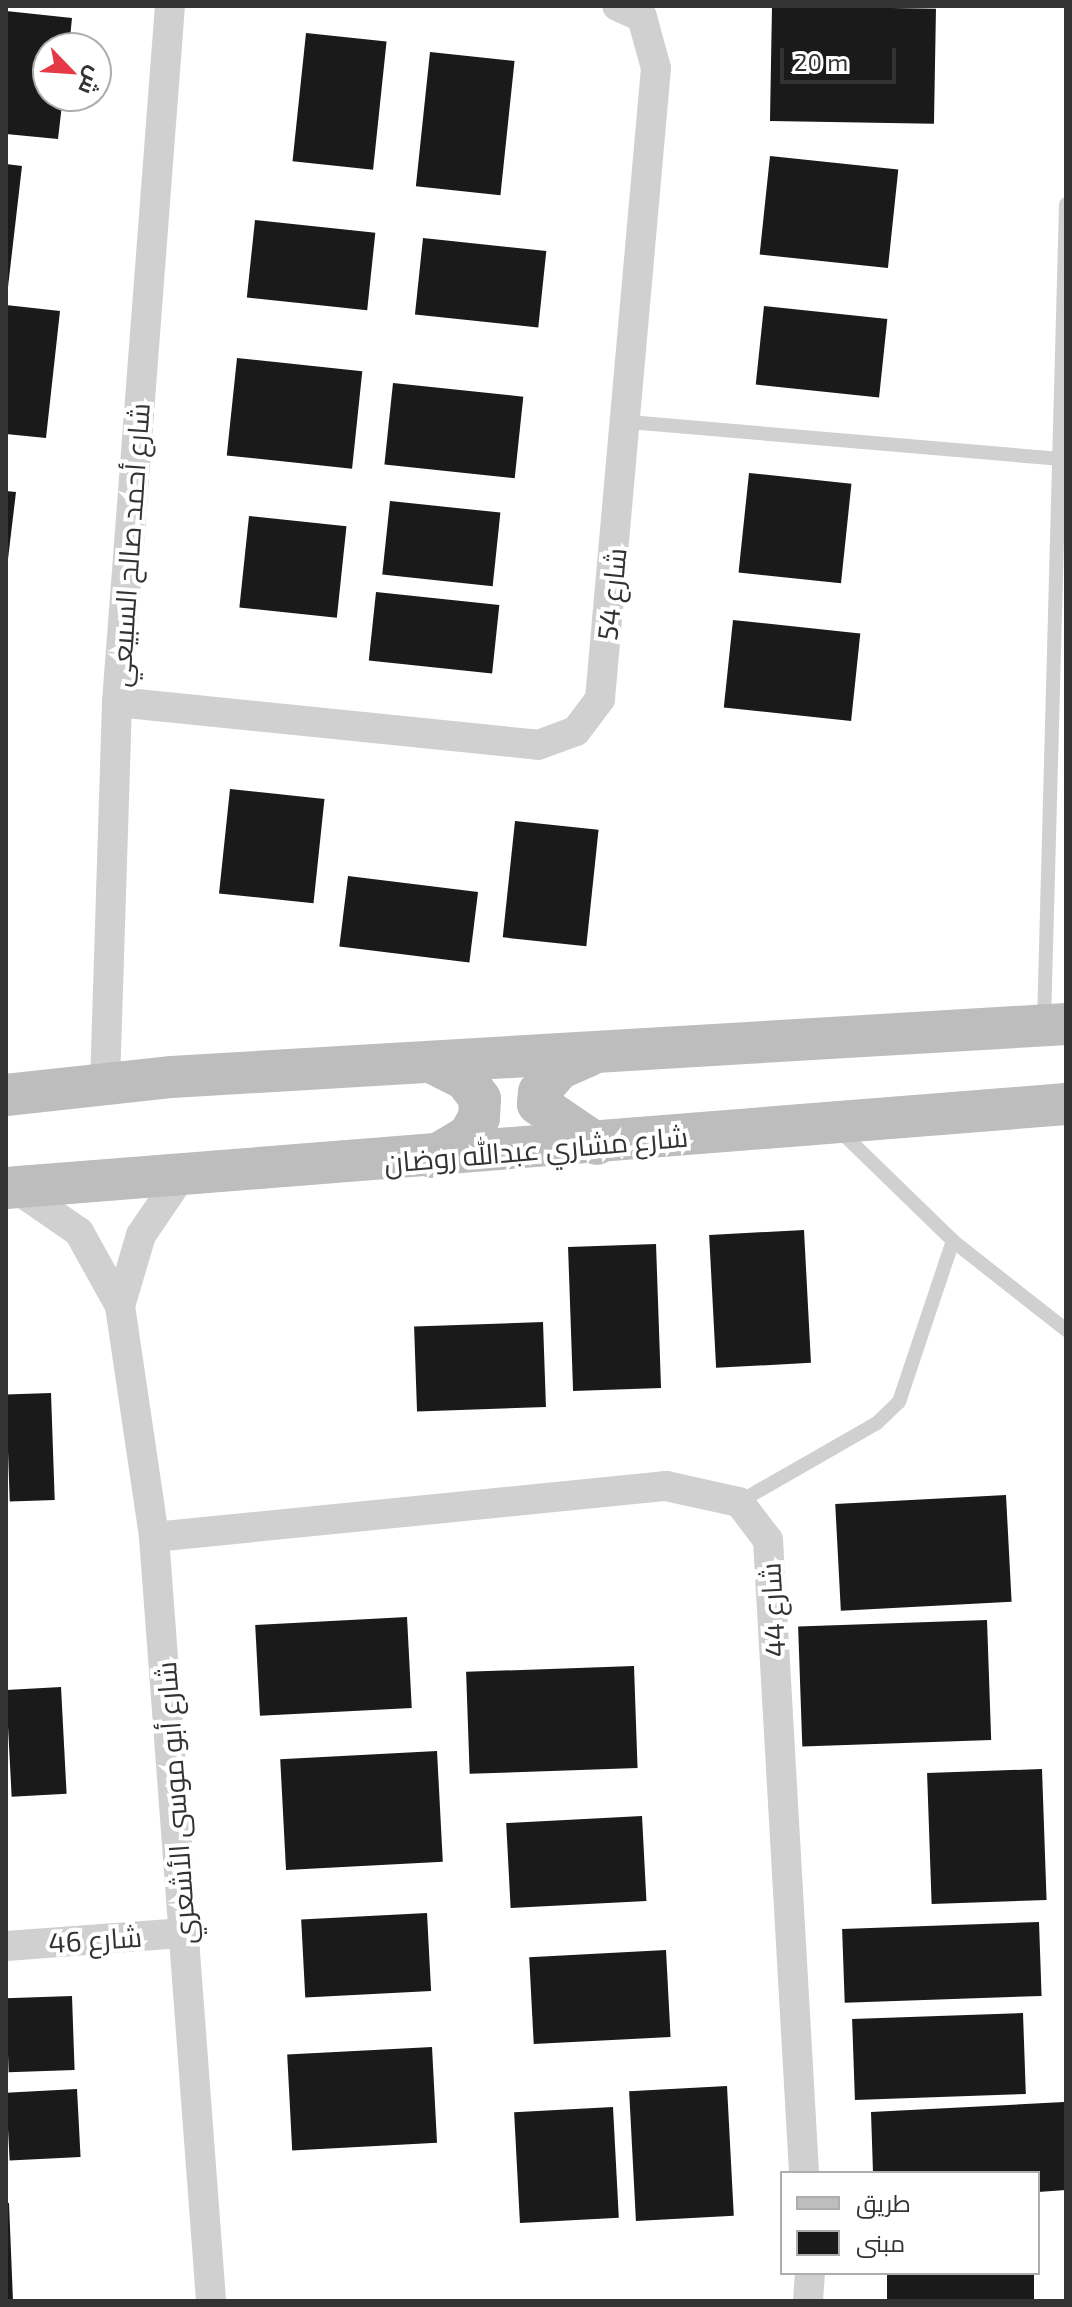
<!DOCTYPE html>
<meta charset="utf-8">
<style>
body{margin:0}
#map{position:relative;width:1072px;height:2307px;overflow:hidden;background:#fff;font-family:"Exo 2",Cairo,sans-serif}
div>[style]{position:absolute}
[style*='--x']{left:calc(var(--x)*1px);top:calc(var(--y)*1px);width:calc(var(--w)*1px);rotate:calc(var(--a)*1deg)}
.building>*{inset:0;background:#1a1a1a;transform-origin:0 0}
.lane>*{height:14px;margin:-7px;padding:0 7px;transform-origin:7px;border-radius:7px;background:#d0d0d0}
.street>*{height:30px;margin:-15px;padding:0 15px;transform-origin:15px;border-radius:15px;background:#d0d0d0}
.secondary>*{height:42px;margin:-21px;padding:0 21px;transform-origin:21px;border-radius:21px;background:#bdbdbd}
span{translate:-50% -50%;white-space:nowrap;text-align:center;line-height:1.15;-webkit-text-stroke:8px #fff;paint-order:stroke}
.street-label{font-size:28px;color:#333}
.frame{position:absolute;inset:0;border:8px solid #333;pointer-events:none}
.legend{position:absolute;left:780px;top:2171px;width:260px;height:104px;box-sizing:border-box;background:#fff;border:2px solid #adadad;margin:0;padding:10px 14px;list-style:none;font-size:24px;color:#333}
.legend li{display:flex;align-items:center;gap:16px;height:40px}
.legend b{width:40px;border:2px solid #adadad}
.north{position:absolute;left:32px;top:32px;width:80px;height:80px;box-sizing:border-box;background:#fff;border:2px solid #adadad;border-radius:50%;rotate:115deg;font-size:22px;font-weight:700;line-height:32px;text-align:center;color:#333}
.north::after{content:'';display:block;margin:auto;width:28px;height:36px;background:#e63946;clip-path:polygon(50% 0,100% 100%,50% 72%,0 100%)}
.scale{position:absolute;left:780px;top:48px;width:116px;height:36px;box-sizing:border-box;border:4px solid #333;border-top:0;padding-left:10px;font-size:24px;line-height:28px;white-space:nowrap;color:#333;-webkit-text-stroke:6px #fff;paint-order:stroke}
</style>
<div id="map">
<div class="building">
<i style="left:772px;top:6px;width:164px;height:115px;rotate:1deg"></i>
<i style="clip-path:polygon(6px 11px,72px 18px,69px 48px,48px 48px,48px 96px,63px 96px,58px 139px,6px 134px)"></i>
<i style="left:306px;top:33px;width:81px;height:129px;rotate:6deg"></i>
<i style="left:430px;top:52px;width:85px;height:135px;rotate:6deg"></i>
<i style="left:770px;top:156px;width:129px;height:99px;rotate:6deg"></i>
<i style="clip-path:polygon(6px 164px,22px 166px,8px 287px,6px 287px)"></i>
<i style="left:255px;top:220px;width:121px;height:78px;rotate:6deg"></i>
<i style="left:423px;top:238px;width:124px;height:77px;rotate:6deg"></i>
<i style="clip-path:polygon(6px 305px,60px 311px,46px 438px,6px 434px)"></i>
<i style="left:764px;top:306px;width:124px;height:79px;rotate:6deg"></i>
<i style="left:237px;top:358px;width:126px;height:98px;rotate:6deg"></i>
<i style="left:393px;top:383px;width:131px;height:82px;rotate:6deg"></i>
<i style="left:749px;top:473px;width:103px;height:100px;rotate:6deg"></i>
<i style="clip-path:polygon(6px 491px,16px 492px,8px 559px,6px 559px)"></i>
<i style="left:390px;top:501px;width:111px;height:74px;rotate:6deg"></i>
<i style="left:249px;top:516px;width:98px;height:92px;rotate:6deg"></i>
<i style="left:376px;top:592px;width:124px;height:69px;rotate:6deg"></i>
<i style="left:733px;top:620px;width:128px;height:88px;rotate:6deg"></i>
<i style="left:230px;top:789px;width:95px;height:105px;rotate:6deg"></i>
<i style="left:515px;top:821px;width:84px;height:117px;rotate:6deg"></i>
<i style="left:348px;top:876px;width:131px;height:71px;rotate:7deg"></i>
<i style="left:804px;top:1230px;width:133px;height:95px;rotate:87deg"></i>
<i style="left:656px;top:1244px;width:144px;height:88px;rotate:88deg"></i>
<i style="left:543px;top:1322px;width:85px;height:129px;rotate:88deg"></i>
<i style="left:51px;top:1393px;width:107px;height:45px;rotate:88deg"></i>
<i style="left:1006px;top:1495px;width:107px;height:171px;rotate:87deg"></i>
<i style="left:407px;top:1617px;width:91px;height:152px;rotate:87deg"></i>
<i style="left:987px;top:1620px;width:120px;height:189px;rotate:88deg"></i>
<i style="left:634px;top:1666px;width:102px;height:168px;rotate:88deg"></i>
<i style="left:61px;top:1687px;width:107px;height:55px;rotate:87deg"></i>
<i style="left:437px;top:1751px;width:111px;height:157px;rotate:87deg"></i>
<i style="left:1042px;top:1769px;width:131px;height:115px;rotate:88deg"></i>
<i style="left:642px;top:1816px;width:85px;height:136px;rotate:87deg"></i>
<i style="left:427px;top:1913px;width:78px;height:126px;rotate:87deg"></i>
<i style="left:1039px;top:1922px;width:74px;height:197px;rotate:88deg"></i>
<i style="left:666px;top:1950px;width:87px;height:137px;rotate:87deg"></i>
<i style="left:72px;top:1996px;width:74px;height:66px;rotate:88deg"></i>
<i style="left:1023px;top:2013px;width:81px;height:171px;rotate:88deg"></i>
<i style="left:432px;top:2047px;width:96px;height:145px;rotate:87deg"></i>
<i style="left:727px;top:2086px;width:130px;height:98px;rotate:87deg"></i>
<i style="left:77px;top:2089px;width:68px;height:71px;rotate:87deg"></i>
<i style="clip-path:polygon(1064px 2102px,1066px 2190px,1038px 2192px,1038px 2173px,873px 2173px,871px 2112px)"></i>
<i style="left:613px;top:2107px;width:111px;height:99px;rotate:87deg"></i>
<i style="clip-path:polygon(6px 2203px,9px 2203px,13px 2301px,6px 2301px)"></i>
<i style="left:887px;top:2273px;width:147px;height:28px"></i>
</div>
<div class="lane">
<i style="--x:629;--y:422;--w:434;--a:4.9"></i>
<i style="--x:1044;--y:1023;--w:819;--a:-88.46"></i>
<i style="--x:839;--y:1130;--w:159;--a:44.2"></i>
<i style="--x:953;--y:1241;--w:144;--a:38.2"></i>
<i style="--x:739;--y:1502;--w:159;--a:-29.8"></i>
<i style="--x:877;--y:1423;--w:30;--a:-44"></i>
<i style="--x:899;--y:1402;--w:170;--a:-71.5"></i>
</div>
<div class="street">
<i style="--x:117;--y:702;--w:423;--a:5.8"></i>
<i style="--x:538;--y:745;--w:40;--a:-20.2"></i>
<i style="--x:576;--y:731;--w:40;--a:-53"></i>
<i style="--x:600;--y:699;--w:633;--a:-84.93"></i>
<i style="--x:656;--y:68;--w:53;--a:-105.4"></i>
<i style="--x:642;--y:17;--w:27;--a:-156"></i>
<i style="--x:105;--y:1085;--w:383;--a:-88.2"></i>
<i style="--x:117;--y:702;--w:698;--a:-85.65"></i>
<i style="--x:14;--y:1187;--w:79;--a:34.7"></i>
<i style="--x:79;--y:1232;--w:85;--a:61"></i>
<i style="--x:120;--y:1306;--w:233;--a:81.6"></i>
<i style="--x:154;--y:1537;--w:766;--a:85.73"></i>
<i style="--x:120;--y:1306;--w:74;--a:-73.5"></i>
<i style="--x:141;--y:1235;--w:68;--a:-55.8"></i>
<i style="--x:154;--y:1537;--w:515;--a:-5.69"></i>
<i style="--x:666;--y:1486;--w:75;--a:12.4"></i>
<i style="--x:739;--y:1502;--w:48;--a:52.7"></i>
<i style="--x:768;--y:1540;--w:634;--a:86.74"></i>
<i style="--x:6;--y:1946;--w:179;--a:-4.2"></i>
<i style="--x:808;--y:2301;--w:28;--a:-86"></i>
</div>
<div class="secondary">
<i style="--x:590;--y:1055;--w:34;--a:156"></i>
<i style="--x:559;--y:1069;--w:30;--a:131"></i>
<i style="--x:539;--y:1092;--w:12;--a:95"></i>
<i style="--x:538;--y:1104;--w:71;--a:34.1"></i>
<i style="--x:433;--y:1063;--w:36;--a:27"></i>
<i style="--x:465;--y:1079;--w:25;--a:53"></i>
<i style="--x:480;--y:1099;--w:19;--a:93"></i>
<i style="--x:479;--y:1118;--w:21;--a:121"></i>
<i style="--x:468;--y:1136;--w:41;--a:149"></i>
<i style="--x:6;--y:1095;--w:167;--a:-6.2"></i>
<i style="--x:172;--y:1077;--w:896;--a:-3.39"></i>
<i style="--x:6;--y:1188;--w:1063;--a:-4.53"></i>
</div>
<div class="street-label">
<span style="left:129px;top:545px;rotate:-86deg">شارع أحمد صالح السبيعي</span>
<span style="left:611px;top:594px;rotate:-84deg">شارع 54</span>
<span style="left:536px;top:1149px;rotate:-5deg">شارع مشاري عبدالله روضان</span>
<span style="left:772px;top:1610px;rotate:-93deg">شارع 44</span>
<span style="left:175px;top:1803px;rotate:-94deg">شارع أبو موسى الأشعري</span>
<span style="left:95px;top:1939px;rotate:-4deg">شارع 46</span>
</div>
<div class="frame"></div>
<ul class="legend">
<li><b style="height:10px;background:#bdbdbd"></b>طريق</li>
<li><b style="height:22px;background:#1a1a1a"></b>مبنى</li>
</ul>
<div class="north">ش</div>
<div class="scale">20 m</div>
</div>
